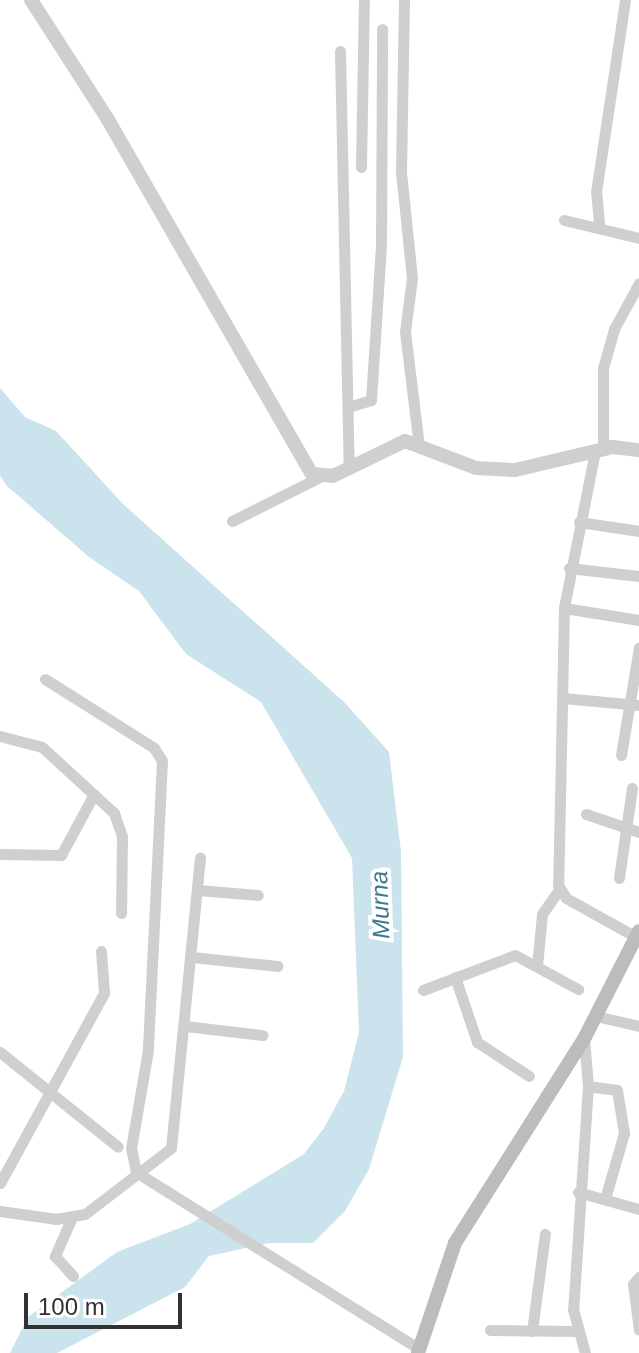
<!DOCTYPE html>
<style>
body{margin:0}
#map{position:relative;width:639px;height:1353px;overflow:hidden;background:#fff;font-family:Helvetica,sans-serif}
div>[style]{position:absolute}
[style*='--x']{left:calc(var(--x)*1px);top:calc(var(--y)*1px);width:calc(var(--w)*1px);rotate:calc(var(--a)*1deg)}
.water>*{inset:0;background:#cbe3ec}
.minor>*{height:11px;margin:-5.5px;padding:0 5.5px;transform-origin:5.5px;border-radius:5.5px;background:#cfcfcf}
.tertiary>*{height:14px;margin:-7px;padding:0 7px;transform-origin:7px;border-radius:7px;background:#cfcfcf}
.secondary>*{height:14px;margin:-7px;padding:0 7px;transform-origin:7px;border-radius:7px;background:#bcbcbc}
span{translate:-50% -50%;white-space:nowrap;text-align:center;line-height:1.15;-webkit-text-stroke:8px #fff;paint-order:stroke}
.water-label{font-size:24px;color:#3d7a8f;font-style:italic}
.scale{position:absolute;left:24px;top:1293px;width:158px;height:36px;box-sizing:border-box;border:4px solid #323232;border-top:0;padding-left:10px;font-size:24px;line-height:28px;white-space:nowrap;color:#323232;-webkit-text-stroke:6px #fff;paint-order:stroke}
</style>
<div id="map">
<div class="water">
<i style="clip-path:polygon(0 388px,25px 417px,56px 431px,123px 504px,344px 702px,389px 752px,401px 852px,403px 1057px,369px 1169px,345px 1211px,313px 1243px,269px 1243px,209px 1256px,185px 1287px,57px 1353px,10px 1353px,28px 1317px,117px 1252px,190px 1224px,304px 1154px,324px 1128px,344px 1091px,359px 1032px,352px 858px,261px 702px,186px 654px,139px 591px,89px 557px,7px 486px,0 476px)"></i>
</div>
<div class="minor">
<i style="--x:404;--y:0;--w:172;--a:91"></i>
<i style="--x:401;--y:172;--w:107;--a:84.1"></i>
<i style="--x:412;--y:278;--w:54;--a:97.4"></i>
<i style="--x:405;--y:332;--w:115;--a:83"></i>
<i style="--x:340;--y:51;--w:415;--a:88.8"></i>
<i style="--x:361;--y:167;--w:167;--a:-89"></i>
<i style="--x:564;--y:220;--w:77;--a:13.5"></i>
<i style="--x:599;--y:224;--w:32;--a:-95"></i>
<i style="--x:596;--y:192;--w:194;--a:-81.4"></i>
<i style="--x:348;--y:407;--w:24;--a:-17"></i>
<i style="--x:371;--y:400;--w:156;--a:-86.3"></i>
<i style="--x:381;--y:244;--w:215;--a:-89.7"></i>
<i style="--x:603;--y:450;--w:82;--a:-90"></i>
<i style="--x:603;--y:368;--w:41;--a:-74.2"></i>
<i style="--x:614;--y:329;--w:52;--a:-61.5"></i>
<i style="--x:595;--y:451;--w:160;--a:101.2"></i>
<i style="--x:564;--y:608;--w:277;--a:91.2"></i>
<i style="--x:558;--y:885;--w:15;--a:58"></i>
<i style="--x:566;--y:898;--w:80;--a:29.1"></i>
<i style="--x:232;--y:521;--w:103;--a:-26.6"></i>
<i style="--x:579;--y:522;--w:61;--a:8.5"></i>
<i style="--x:569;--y:568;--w:70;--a:6.5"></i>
<i style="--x:564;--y:608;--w:76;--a:9.1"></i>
<i style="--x:45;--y:679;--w:129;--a:32.3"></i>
<i style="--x:154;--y:748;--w:15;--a:58"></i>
<i style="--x:162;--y:761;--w:289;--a:92.8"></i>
<i style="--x:148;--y:1050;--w:99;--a:99.8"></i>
<i style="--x:131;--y:1148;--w:25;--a:78"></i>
<i style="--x:136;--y:1172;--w:334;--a:32"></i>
<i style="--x:563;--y:698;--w:76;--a:5.3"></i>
<i style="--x:0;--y:736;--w:43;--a:14.7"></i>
<i style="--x:42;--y:747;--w:98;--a:42.5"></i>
<i style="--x:114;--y:813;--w:24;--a:71"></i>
<i style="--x:122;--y:836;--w:77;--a:90.7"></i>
<i style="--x:621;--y:755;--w:109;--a:-80.5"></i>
<i style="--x:586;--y:814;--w:56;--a:18.8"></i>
<i style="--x:0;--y:854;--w:61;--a:0.9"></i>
<i style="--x:61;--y:855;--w:69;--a:-61.6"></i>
<i style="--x:619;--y:878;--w:91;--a:-81.8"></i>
<i style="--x:198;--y:890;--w:60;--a:4.8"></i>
<i style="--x:192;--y:957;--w:86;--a:6"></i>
<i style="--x:537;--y:966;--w:52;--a:-84.5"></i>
<i style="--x:542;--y:914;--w:29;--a:-55"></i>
<i style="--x:455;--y:977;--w:69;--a:71.3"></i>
<i style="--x:477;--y:1042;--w:62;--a:33.2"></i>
<i style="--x:423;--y:990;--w:98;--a:-20.8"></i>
<i style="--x:515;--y:955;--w:72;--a:28.4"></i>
<i style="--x:596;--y:1016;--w:44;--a:13.1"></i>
<i style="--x:185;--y:1026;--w:78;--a:6.7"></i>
<i style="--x:584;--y:1039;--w:47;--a:85.1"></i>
<i style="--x:588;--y:1086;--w:224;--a:93.8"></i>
<i style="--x:573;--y:1309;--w:46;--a:74.7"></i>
<i style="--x:0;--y:1052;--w:151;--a:38.8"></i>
<i style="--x:588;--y:1086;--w:29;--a:8"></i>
<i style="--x:617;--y:1090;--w:44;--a:80.8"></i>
<i style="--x:624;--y:1133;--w:69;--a:106.1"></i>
<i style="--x:0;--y:1183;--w:217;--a:-61.3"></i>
<i style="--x:104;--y:993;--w:42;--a:-94.1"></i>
<i style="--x:578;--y:1192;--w:63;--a:15.6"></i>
<i style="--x:0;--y:1211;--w:57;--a:8.1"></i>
<i style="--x:56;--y:1219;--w:29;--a:-10"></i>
<i style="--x:85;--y:1214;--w:108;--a:-37.5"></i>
<i style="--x:171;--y:1148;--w:292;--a:-84.3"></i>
<i style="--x:72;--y:1217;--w:43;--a:113.6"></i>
<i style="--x:55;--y:1256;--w:27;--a:48"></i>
<i style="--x:639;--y:1277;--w:9;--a:131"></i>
<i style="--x:633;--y:1284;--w:46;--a:82.6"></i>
<i style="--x:490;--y:1330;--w:87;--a:0.7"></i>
<i style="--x:532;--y:1331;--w:98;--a:-82.4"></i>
</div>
<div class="tertiary">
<i style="--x:31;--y:0;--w:140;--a:57.2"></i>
<i style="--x:107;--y:118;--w:411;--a:60.1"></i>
<i style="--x:312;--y:474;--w:21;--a:5"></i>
<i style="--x:333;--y:476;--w:80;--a:-25.9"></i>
<i style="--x:405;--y:441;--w:76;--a:20.8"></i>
<i style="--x:476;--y:468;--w:39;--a:3"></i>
<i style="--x:515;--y:470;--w:101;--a:-13.2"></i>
<i style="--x:613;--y:447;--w:26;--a:7"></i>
</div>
<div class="secondary">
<i style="--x:418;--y:1353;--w:116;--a:-71.4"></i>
<i style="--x:455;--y:1243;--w:241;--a:-57.7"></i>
<i style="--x:584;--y:1039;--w:121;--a:-63"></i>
</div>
<div class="water-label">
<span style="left:380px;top:905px;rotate:-92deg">Murna</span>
</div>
<div class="scale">100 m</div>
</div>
